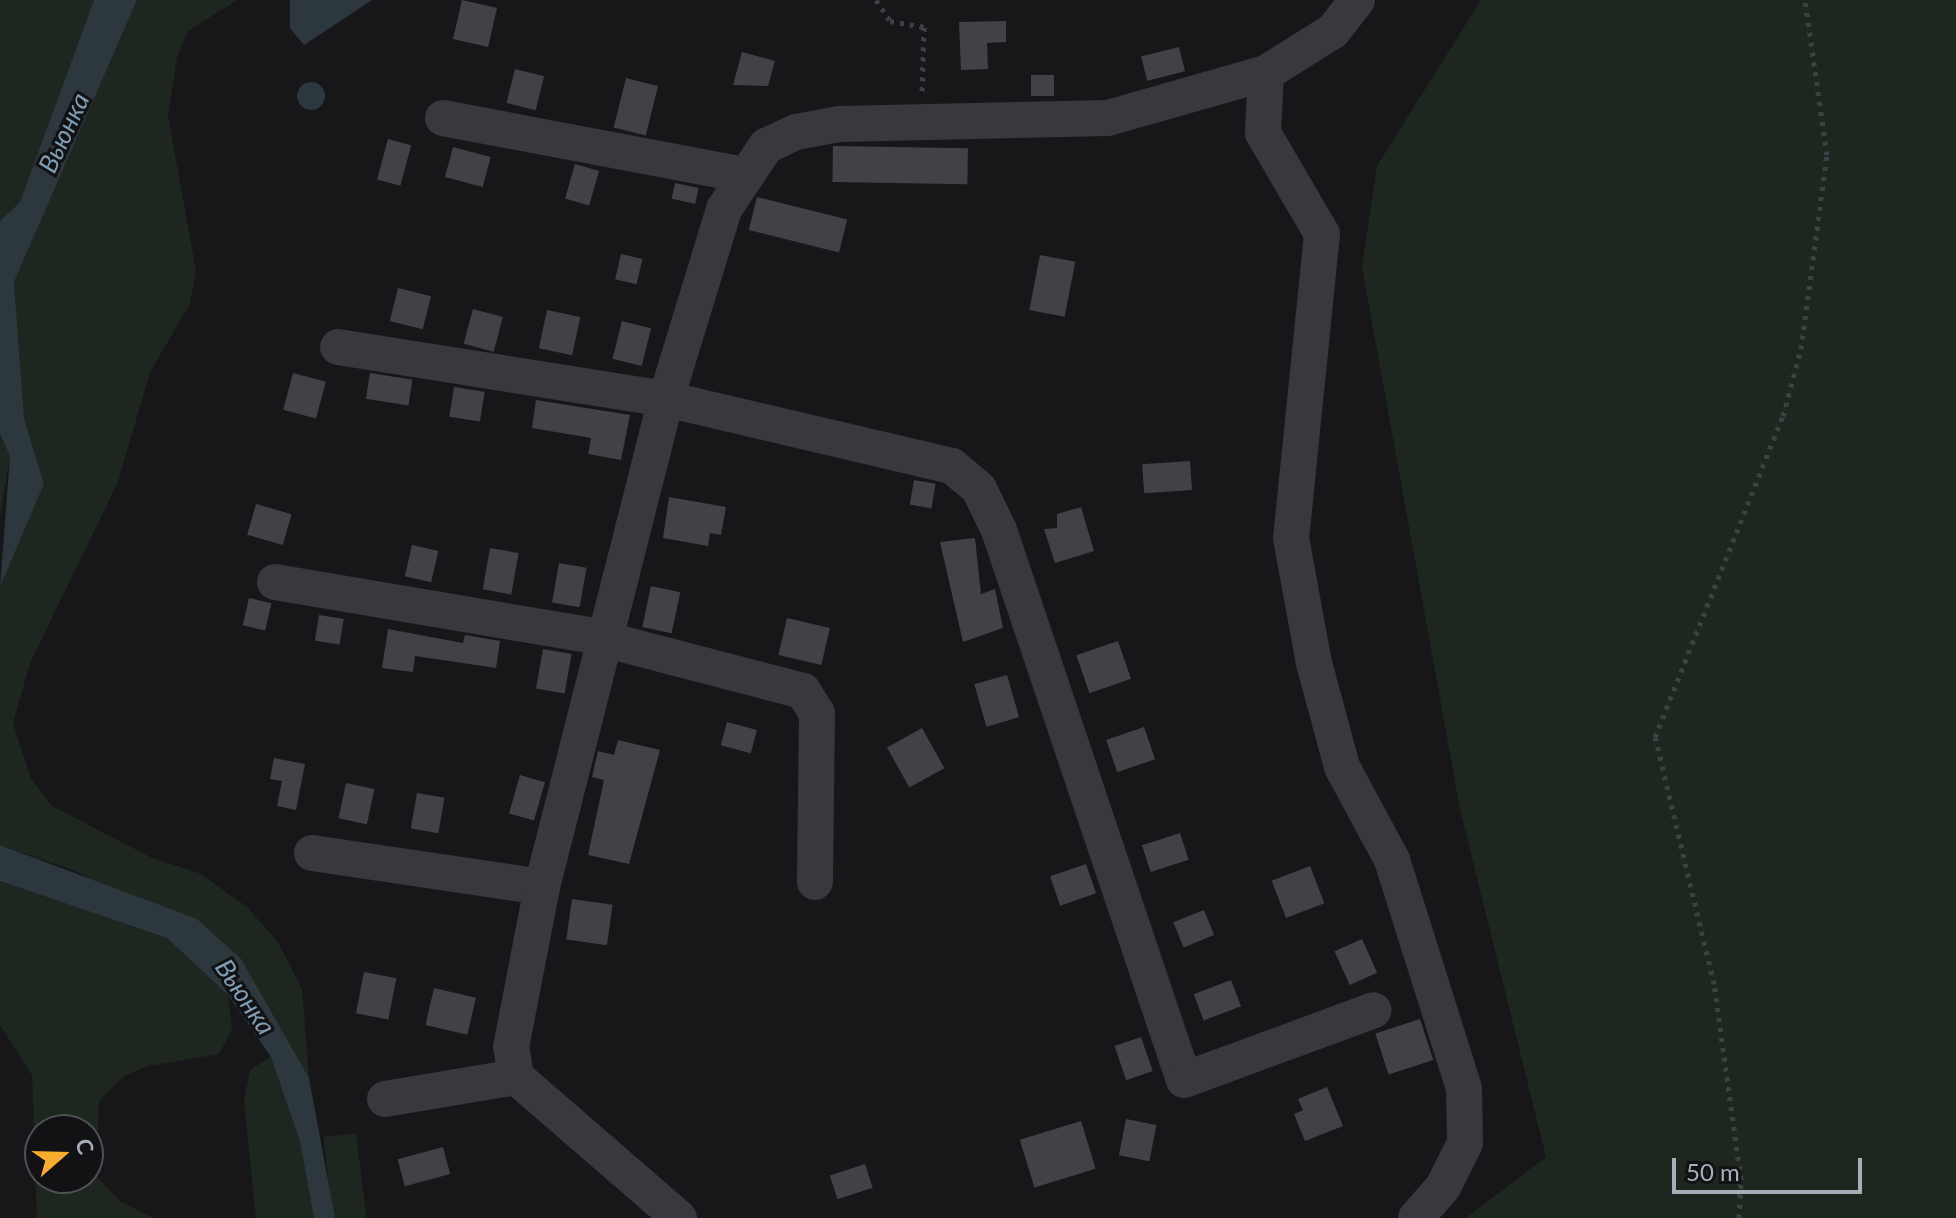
<!DOCTYPE html>
<meta charset="utf-8">
<style>
body{margin:0}
#map{position:relative;width:1956px;height:1218px;overflow:hidden;background:#171719;font-family:Lato,sans-serif}
div>[style]{position:absolute}
[style*='--x']{left:calc(var(--x)*1px);top:calc(var(--y)*1px);width:calc(var(--w)*1px);rotate:calc(var(--a)*1deg)}
.green>*{inset:0;background:#1e271f;transform-origin:0 0}
.water>*{inset:0;background:#2c373e}
.round{border-radius:50%}
.building>*{inset:0;background:#414246;transform-origin:0 0}
.path>*{height:5px;margin-top:-2.5px;transform-origin:0;background:repeating-linear-gradient(90deg,#3d4045 0 4px,transparent 0 10px)}
.minor>*{height:36px;margin:-18px;padding:0 18px;transform-origin:18px;border-radius:18px;background:#38393e}
span{translate:-50% -50%;white-space:nowrap;text-align:center;line-height:1.15;-webkit-text-stroke:6px #121214;paint-order:stroke}
.water-label{font-size:26px;color:#7e9eb6;font-style:italic}
.north{position:absolute;left:24px;top:1114px;width:80px;height:80px;box-sizing:border-box;background:#121214;border:2px solid #4e5056;border-radius:50%;rotate:70deg;font-size:22px;font-weight:700;line-height:32px;text-align:center;color:#a8aeb9}
.north::after{content:'';display:block;margin:auto;width:28px;height:36px;background:#fbac2d;clip-path:polygon(50% 0,100% 100%,50% 72%,0 100%)}
.scale{position:absolute;left:1672px;top:1158px;width:190px;height:36px;box-sizing:border-box;border:4px solid #a8aeb9;border-top:0;padding-left:10px;font-size:24px;line-height:28px;white-space:nowrap;color:#a8aeb9;-webkit-text-stroke:6px #121214;paint-order:stroke}
</style>
<div id="map">
<div class="green">
<i style="clip-path:polygon(0 0,94px 0,20px 202px,0 221px)"></i>
<i style="clip-path:polygon(137px 0,237px 0,188px 31px,177px 57px,168px 116px,196px 271px,190px 304px,150px 372px,118px 482px,30px 663px,13px 723px,31px 779px,52px 806px,152px 858px,199px 873px,247px 907px,278px 942px,302px 989px,309px 1078px,241px 960px,76px 871px,0 845px,0 587px,44px 484px,24px 418px,14px 282px)"></i>
<i style="clip-path:polygon(1481px 0,1956px 0,1956px 1218px,1466px 1218px,1546px 1157px,1460px 809px,1362px 267px,1377px 166px)"></i>
<i style="clip-path:polygon(0 434px,10px 456px,0 517px)"></i>
<i style="clip-path:polygon(evenodd,0 881px,167px 938px,228px 995px,232px 1029px,219px 1054px,148px 1066px,124px 1076px,99px 1101px,96px 1176px,120px 1201px,153px 1218px,37px 1218px,32px 1075px,0 1025px,0 881px,40px 1130px,88px 1130px,88px 1178px,40px 1178px,40px 1130px)"></i>
<i style="clip-path:polygon(271px 1057px,300px 1142px,314px 1218px,256px 1218px,244px 1101px,250px 1070px)"></i>
<i style="left:356px;top:1133px;width:86px;height:33px;rotate:83deg"></i>
</div>
<div class="water">
<i style="clip-path:polygon(94px 0,137px 0,14px 282px,24px 418px,44px 484px,0 587px,10px 456px,0 434px,0 221px,20px 202px)"></i>
<i style="clip-path:polygon(372px 0,304px 45px,290px 28px,290px 0)"></i>
<i class="round" style="left:297px;top:82px;width:28px;height:28px"></i>
<i style="clip-path:polygon(0 845px,197px 919px,241px 959px,309px 1078px,335px 1218px,314px 1218px,300px 1142px,271px 1057px,228px 995px,167px 938px,0 881px)"></i>
</div>
<div class="building">
<i style="left:462px;top:0;width:36px;height:40px;rotate:13deg"></i>
<i style="clip-path:polygon(1006px 21px,1006px 42px,987px 43px,988px 69px,961px 70px,959px 22px)"></i>
<i style="left:1179px;top:47px;width:25px;height:39px;rotate:76deg"></i>
<i style="clip-path:polygon(742px 52px,775px 61px,768px 86px,733px 85px)"></i>
<i style="left:515px;top:69px;width:30px;height:35px;rotate:14deg"></i>
<i style="left:1031px;top:75px;width:23px;height:21px"></i>
<i style="left:626px;top:78px;width:33px;height:51px;rotate:14deg"></i>
<i style="left:388px;top:139px;width:24px;height:42px;rotate:15deg"></i>
<i style="left:833px;top:146px;width:135px;height:36px;rotate:1deg"></i>
<i style="left:453px;top:147px;width:39px;height:31px;rotate:15deg"></i>
<i style="left:575px;top:164px;width:25px;height:36px;rotate:16deg"></i>
<i style="left:675px;top:183px;width:24px;height:16px;rotate:12deg"></i>
<i style="left:757px;top:197px;width:93px;height:34px;rotate:14deg"></i>
<i style="left:621px;top:254px;width:22px;height:26px;rotate:13deg"></i>
<i style="left:1040px;top:255px;width:36px;height:56px;rotate:11deg"></i>
<i style="left:398px;top:288px;width:34px;height:34px;rotate:14deg"></i>
<i style="left:473px;top:309px;width:31px;height:36px;rotate:15deg"></i>
<i style="left:547px;top:310px;width:34px;height:39px;rotate:12deg"></i>
<i style="left:622px;top:321px;width:30px;height:39px;rotate:14deg"></i>
<i style="left:293px;top:373px;width:34px;height:38px;rotate:15deg"></i>
<i style="left:370px;top:373px;width:43px;height:26px;rotate:9deg"></i>
<i style="left:454px;top:387px;width:31px;height:30px;rotate:9deg"></i>
<i style="clip-path:polygon(536px 400px,630px 415px,621px 460px,588px 454px,591px 438px,532px 428px)"></i>
<i style="left:1190px;top:461px;width:29px;height:48px;rotate:86deg"></i>
<i style="left:914px;top:480px;width:22px;height:25px;rotate:10deg"></i>
<i style="clip-path:polygon(669px 497px,726px 507px,721px 535px,710px 533px,708px 546px,663px 538px)"></i>
<i style="left:256px;top:504px;width:37px;height:32px;rotate:16deg"></i>
<i style="clip-path:polygon(1081px 507px,1094px 551px,1055px 563px,1044px 529px,1057px 528px,1057px 514px)"></i>
<i style="clip-path:polygon(975px 538px,981px 594px,995px 589px,1003px 628px,963px 642px,940px 542px)"></i>
<i style="left:412px;top:545px;width:27px;height:32px;rotate:13deg"></i>
<i style="left:490px;top:548px;width:29px;height:42px;rotate:10deg"></i>
<i style="left:559px;top:563px;width:28px;height:40px;rotate:10deg"></i>
<i style="left:651px;top:586px;width:30px;height:42px;rotate:12deg"></i>
<i style="left:249px;top:598px;width:23px;height:28px;rotate:13deg"></i>
<i style="left:319px;top:615px;width:25px;height:26px;rotate:9deg"></i>
<i style="left:787px;top:618px;width:44px;height:38px;rotate:13deg"></i>
<i style="clip-path:polygon(388px 629px,463px 643px,465px 635px,500px 641px,496px 668px,415px 656px,413px 672px,382px 668px)"></i>
<i style="left:1118px;top:641px;width:40px;height:44px;rotate:71deg"></i>
<i style="left:543px;top:649px;width:29px;height:40px;rotate:10deg"></i>
<i style="left:1007px;top:675px;width:44px;height:34px;rotate:74deg"></i>
<i style="left:727px;top:722px;width:31px;height:24px;rotate:15deg"></i>
<i style="left:1144px;top:727px;width:34px;height:40px;rotate:71deg"></i>
<i style="left:922px;top:728px;width:46px;height:40px;rotate:61deg"></i>
<i style="clip-path:polygon(618px 740px,660px 750px,629px 864px,588px 855px,604px 780px,592px 777px,598px 751px,614px 755px)"></i>
<i style="clip-path:polygon(274px 758px,305px 764px,296px 810px,277px 806px,282px 781px,270px 779px)"></i>
<i style="left:520px;top:775px;width:26px;height:40px;rotate:16deg"></i>
<i style="left:346px;top:783px;width:29px;height:36px;rotate:12deg"></i>
<i style="left:417px;top:793px;width:28px;height:36px;rotate:10deg"></i>
<i style="left:1180px;top:833px;width:28px;height:40px;rotate:72deg"></i>
<i style="left:1086px;top:864px;width:31px;height:38px;rotate:71deg"></i>
<i style="left:1310px;top:866px;width:40px;height:41px;rotate:69deg"></i>
<i style="left:572px;top:899px;width:41px;height:41px;rotate:8deg"></i>
<i style="left:1204px;top:910px;width:27px;height:33px;rotate:68deg"></i>
<i style="left:1362px;top:939px;width:37px;height:30px;rotate:66deg"></i>
<i style="left:364px;top:972px;width:33px;height:42px;rotate:11deg"></i>
<i style="left:1231px;top:980px;width:28px;height:40px;rotate:69deg"></i>
<i style="left:434px;top:988px;width:43px;height:38px;rotate:13deg"></i>
<i style="left:1420px;top:1019px;width:43px;height:47px;rotate:72deg"></i>
<i style="left:1141px;top:1037px;width:36px;height:28px;rotate:71deg"></i>
<i style="clip-path:polygon(1327px 1087px,1343px 1126px,1305px 1141px,1294px 1114px,1303px 1110px,1298px 1099px)"></i>
<i style="left:1126px;top:1119px;width:31px;height:37px;rotate:11deg"></i>
<i style="left:1081px;top:1121px;width:50px;height:64px;rotate:73deg"></i>
<i style="left:443px;top:1147px;width:28px;height:47px;rotate:75deg"></i>
<i style="left:865px;top:1164px;width:25px;height:37px;rotate:72deg"></i>
</div>
<div class="path">
<i style="--x:876;--y:0;--w:25;--a:56"></i>
<i style="--x:890;--y:21;--w:35;--a:10"></i>
<i style="--x:924;--y:27;--w:66;--a:91.7"></i>
<i style="--x:1739;--y:1218;--w:38;--a:-87"></i>
<i style="--x:1741;--y:1180;--w:198;--a:-97.8"></i>
<i style="--x:1714;--y:984;--w:254;--a:-103.4"></i>
<i style="--x:1655;--y:737;--w:346;--a:-68.3"></i>
<i style="--x:1783;--y:416;--w:69;--a:-75"></i>
<i style="--x:1801;--y:349;--w:196;--a:-82.4"></i>
<i style="--x:1827;--y:155;--w:157;--a:-98.1"></i>
</div>
<div class="minor">
<i style="--x:1266;--y:73;--w:60;--a:92.9"></i>
<i style="--x:1263;--y:133;--w:117;--a:59.7"></i>
<i style="--x:1322;--y:234;--w:306;--a:95.8"></i>
<i style="--x:1291;--y:538;--w:127;--a:79.6"></i>
<i style="--x:1314;--y:663;--w:108;--a:74.9"></i>
<i style="--x:1342;--y:767;--w:106;--a:61.7"></i>
<i style="--x:1392;--y:860;--w:240;--a:72.5"></i>
<i style="--x:1464;--y:1089;--w:54;--a:88.9"></i>
<i style="--x:1465;--y:1143;--w:49;--a:116.6"></i>
<i style="--x:1443;--y:1187;--w:41;--a:131.1"></i>
<i style="--x:443;--y:118;--w:306;--a:10.7"></i>
<i style="--x:338;--y:347;--w:332;--a:9"></i>
<i style="--x:666;--y:399;--w:294;--a:13.2"></i>
<i style="--x:952;--y:466;--w:35;--a:40"></i>
<i style="--x:979;--y:489;--w:46;--a:64"></i>
<i style="--x:999;--y:530;--w:580;--a:71.41"></i>
<i style="--x:1184;--y:1080;--w:202;--a:-20.2"></i>
<i style="--x:275;--y:582;--w:317;--a:9.6"></i>
<i style="--x:588;--y:635;--w:222;--a:14.6"></i>
<i style="--x:803;--y:691;--w:26;--a:58"></i>
<i style="--x:817;--y:713;--w:169;--a:90.7"></i>
<i style="--x:312;--y:853;--w:232;--a:8.4"></i>
<i style="--x:385;--y:1099;--w:133;--a:-9.5"></i>
<i style="--x:679;--y:1218;--w:216;--a:-139.1"></i>
<i style="--x:516;--y:1077;--w:30;--a:-99"></i>
<i style="--x:511;--y:1047;--w:163;--a:-79"></i>
<i style="--x:542;--y:887;--w:504;--a:-75.74"></i>
<i style="--x:666;--y:399;--w:199;--a:-73"></i>
<i style="--x:724;--y:209;--w:76;--a:-56.3"></i>
<i style="--x:766;--y:146;--w:33;--a:-25"></i>
<i style="--x:796;--y:132;--w:44;--a:-10.5"></i>
<i style="--x:839;--y:124;--w:269;--a:-1.3"></i>
<i style="--x:1108;--y:118;--w:164;--a:-15.9"></i>
<i style="--x:1266;--y:73;--w:79;--a:-32.1"></i>
<i style="--x:1333;--y:31;--w:39;--a:-52"></i>
</div>
<div class="water-label">
<span style="left:64px;top:133px;rotate:-65deg">Вьюнка</span>
<span style="left:245px;top:997px;rotate:56deg">Вьюнка</span>
</div>
<div class="north">С</div>
<div class="scale">50 m</div>
</div>
